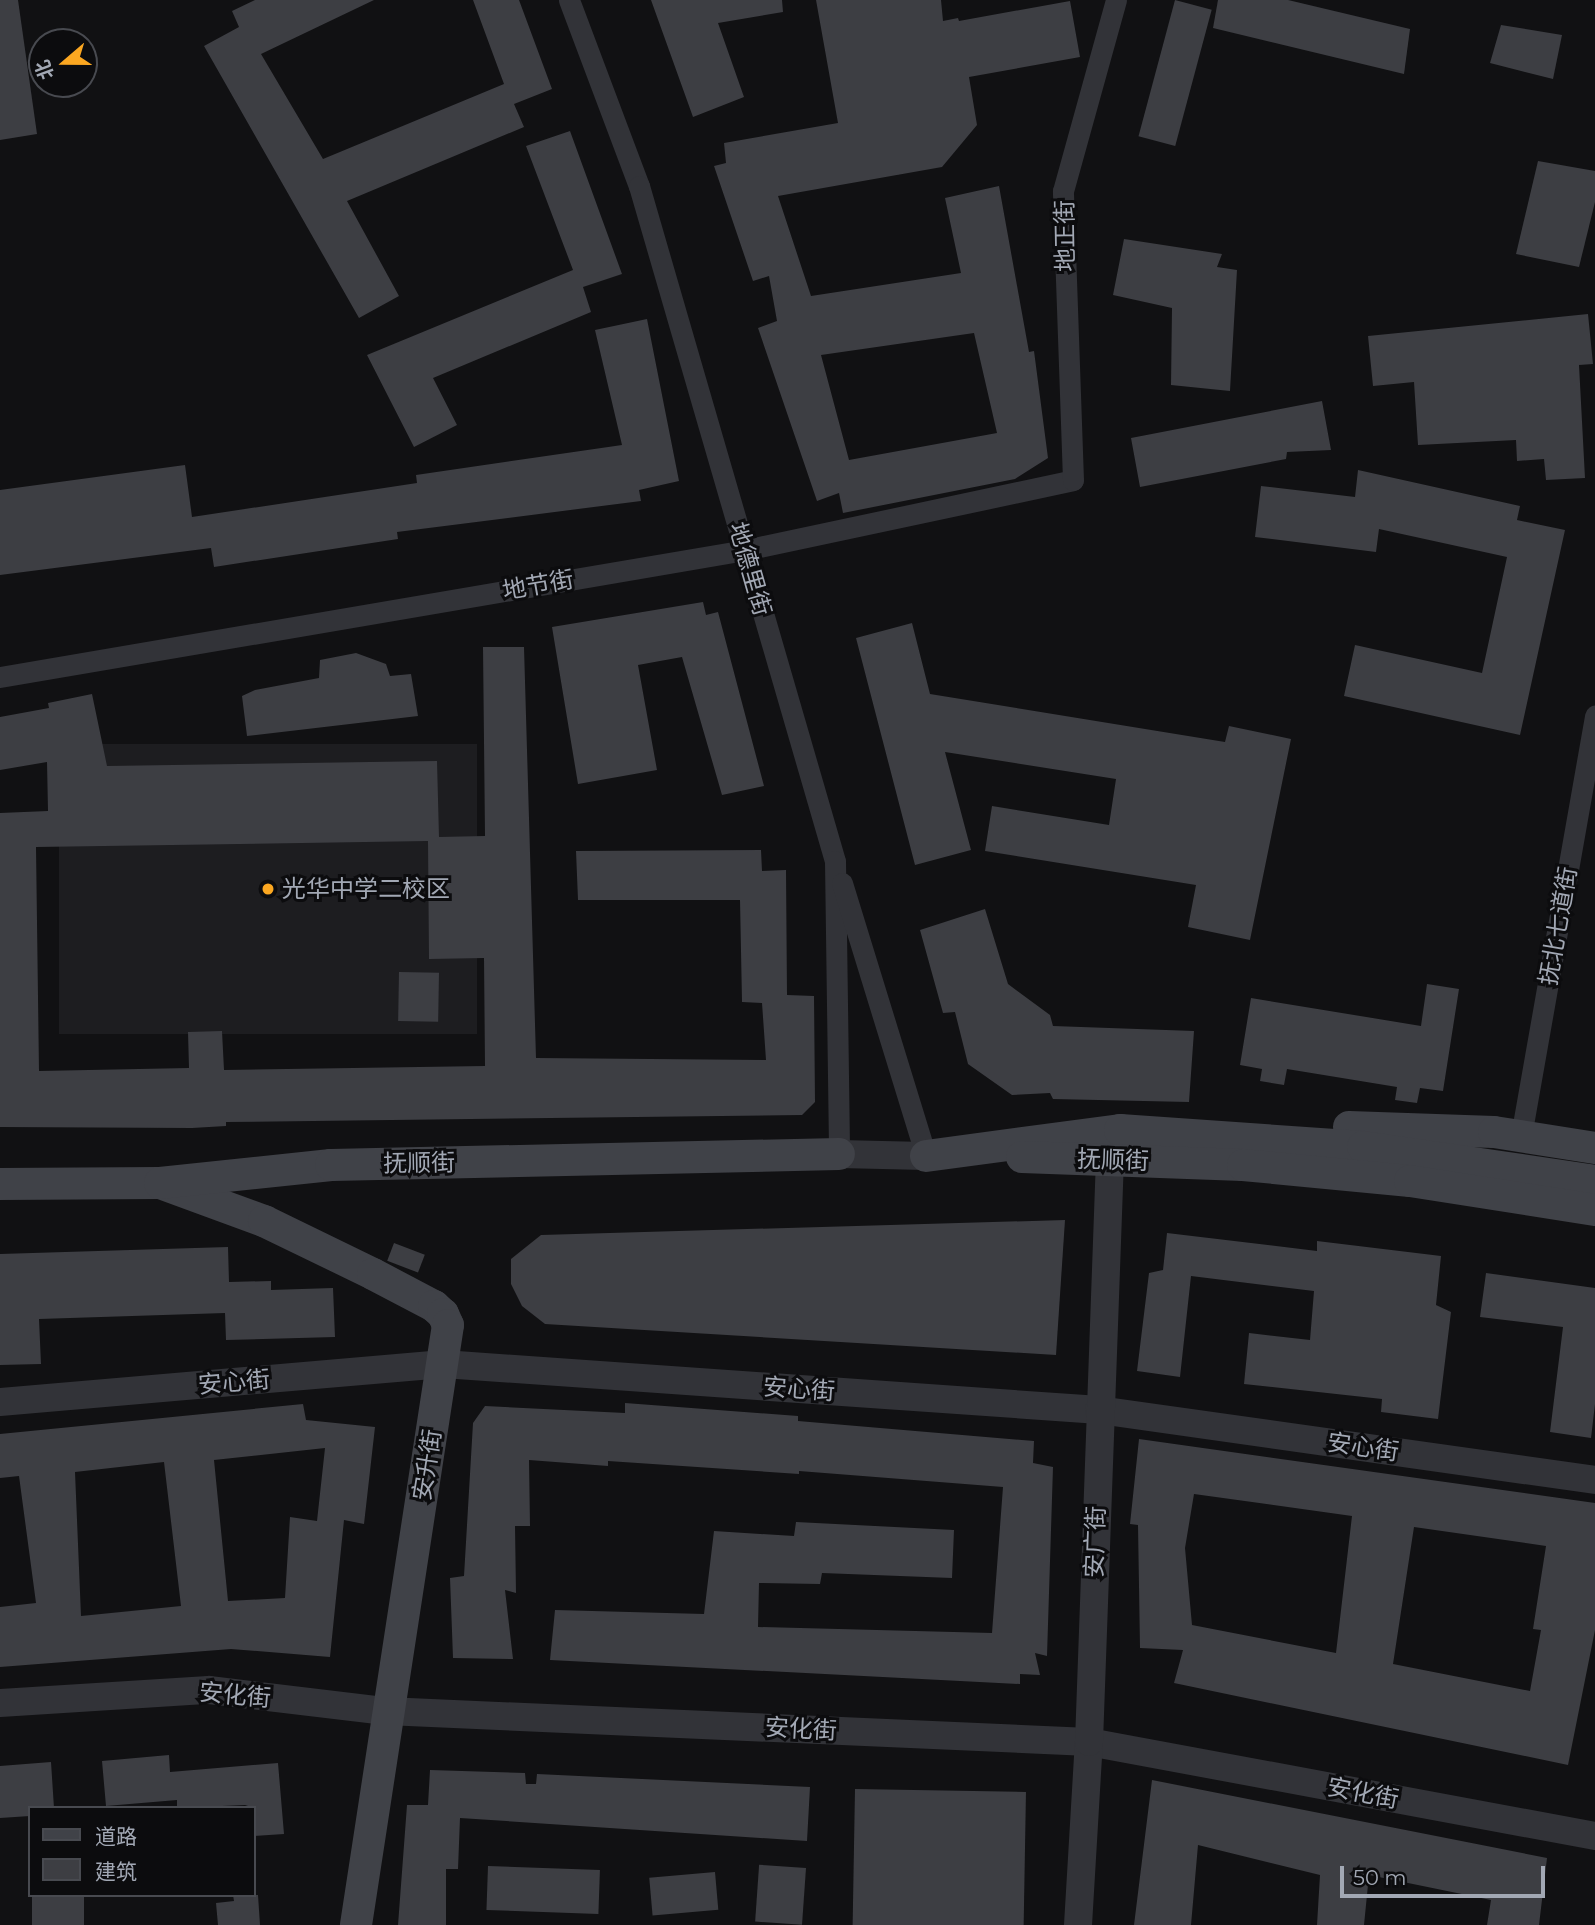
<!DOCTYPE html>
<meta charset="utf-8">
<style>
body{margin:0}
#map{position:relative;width:1595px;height:1925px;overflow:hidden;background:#111113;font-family:Montserrat,"Noto Sans SC",sans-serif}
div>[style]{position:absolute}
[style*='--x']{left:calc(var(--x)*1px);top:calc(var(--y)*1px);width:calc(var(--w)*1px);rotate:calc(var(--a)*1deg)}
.built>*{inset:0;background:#1d1d20;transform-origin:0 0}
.building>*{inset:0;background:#3d3e43;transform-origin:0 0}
.minor>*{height:21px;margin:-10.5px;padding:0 10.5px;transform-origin:10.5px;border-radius:10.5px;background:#323338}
.tertiary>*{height:28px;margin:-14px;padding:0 14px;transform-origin:14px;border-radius:14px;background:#323338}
.secondary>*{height:32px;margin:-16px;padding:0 16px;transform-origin:16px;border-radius:16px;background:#404248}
.dots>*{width:19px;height:19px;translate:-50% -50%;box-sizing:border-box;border:4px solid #0c0c0e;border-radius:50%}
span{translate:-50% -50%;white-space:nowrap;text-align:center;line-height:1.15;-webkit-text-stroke:6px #0c0c0e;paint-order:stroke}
.street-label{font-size:24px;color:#a2a8b4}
.poi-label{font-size:24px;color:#a2a8b4}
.left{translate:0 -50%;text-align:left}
.legend{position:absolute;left:28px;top:1806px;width:228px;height:91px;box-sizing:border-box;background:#0c0c0e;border:2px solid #484a50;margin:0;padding:9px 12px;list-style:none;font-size:21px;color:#a2a8b4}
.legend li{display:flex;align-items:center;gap:14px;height:35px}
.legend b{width:35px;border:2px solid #484a50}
.north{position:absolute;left:28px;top:28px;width:70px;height:70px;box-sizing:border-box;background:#0c0c0e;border:2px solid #484a50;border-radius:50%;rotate:250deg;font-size:19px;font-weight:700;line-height:28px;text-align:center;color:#a2a8b4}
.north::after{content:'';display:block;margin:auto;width:24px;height:32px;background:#fba721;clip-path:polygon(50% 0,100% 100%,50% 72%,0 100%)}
.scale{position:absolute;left:1340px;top:1866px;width:205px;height:32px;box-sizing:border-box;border:4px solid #a2a8b4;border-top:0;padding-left:9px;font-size:21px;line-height:24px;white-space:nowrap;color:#a2a8b4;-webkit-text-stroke:5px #0c0c0e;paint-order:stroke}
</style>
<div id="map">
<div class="built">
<i style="left:59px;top:744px;width:418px;height:290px"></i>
</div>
<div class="building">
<i style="clip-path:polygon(0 0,18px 0,37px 134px,0 140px)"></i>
<i style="clip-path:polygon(255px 0,374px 0,261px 54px,323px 159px,504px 84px,473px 0,519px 0,552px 89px,514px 104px,524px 127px,347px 201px,399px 296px,359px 318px,204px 46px,239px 27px,232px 11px)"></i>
<i style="clip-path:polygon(651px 0,782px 0,783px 12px,718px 23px,744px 97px,693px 117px)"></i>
<i style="clip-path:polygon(evenodd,816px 0,941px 0,943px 21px,958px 18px,959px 21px,1070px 1px,1080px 57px,969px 77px,977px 125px,942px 167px,778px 196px,811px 296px,961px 273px,945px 198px,999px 186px,1029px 352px,1034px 351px,1048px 458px,1015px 479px,843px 513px,839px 493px,817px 501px,758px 328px,777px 321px,769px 276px,753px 281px,714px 166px,726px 163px,724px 143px,838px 123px,816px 0,974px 333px,997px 433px,849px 460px,821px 355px,974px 333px)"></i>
<i style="left:1175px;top:0;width:38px;height:141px;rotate:15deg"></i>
<i style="clip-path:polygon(1218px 0,1288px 0,1410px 29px,1404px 74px,1213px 28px)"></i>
<i style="clip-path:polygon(1501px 25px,1562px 35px,1553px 79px,1490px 63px)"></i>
<i style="clip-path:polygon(570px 131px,622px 274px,583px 287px,591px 312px,433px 378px,457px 425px,414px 447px,367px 355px,573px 270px,526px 146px)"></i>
<i style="clip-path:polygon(1538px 161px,1595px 171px,1595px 202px,1579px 267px,1516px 254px)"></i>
<i style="clip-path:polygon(1124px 239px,1222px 254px,1217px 267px,1237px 270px,1230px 391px,1171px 385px,1172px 308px,1113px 295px)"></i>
<i style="clip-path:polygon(1588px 314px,1593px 364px,1579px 365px,1585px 478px,1546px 480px,1544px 459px,1517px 461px,1516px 440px,1418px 445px,1414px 382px,1373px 386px,1368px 336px)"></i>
<i style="clip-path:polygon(647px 319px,679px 481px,639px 490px,641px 501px,397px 532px,398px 539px,214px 567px,211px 548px,0 575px,0 490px,185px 465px,192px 517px,417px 483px,416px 475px,622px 445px,595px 330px)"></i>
<i style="clip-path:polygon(1322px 401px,1331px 450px,1287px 452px,1286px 459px,1140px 487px,1131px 438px)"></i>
<i style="clip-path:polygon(1358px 470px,1520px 506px,1517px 520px,1565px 530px,1520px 735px,1344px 696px,1355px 645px,1482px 673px,1507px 557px,1379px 529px,1376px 552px,1255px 537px,1261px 486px,1355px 497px)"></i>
<i style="clip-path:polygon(703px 602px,706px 615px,718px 612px,764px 786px,722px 795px,682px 657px,638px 665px,657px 770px,578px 784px,552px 627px)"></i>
<i style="clip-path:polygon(912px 623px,930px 694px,1225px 742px,1229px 726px,1291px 739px,1250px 940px,1188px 927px,1196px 885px,985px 851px,992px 806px,1109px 825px,1116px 779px,945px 752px,971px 850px,915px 865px,856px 638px)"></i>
<i style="clip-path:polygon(evenodd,483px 647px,524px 647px,536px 1058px,766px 1060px,762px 1003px,742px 1002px,740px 900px,578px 900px,576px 851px,761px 850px,762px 871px,786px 870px,787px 995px,814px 996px,815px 1102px,802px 1115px,226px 1122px,226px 1126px,192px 1128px,0 1127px,0 813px,48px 811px,47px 762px,0 770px,0 717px,49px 708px,48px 703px,92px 694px,107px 766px,437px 761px,439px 837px,485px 836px,483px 647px,428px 841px,429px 959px,484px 958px,485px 1066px,224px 1070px,222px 1031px,188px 1032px,189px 1068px,39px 1071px,36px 847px,428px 841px)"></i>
<i style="clip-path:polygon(356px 653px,386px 664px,390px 676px,411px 674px,418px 716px,247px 736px,242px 696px,255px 690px,319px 678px,320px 660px)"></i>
<i style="clip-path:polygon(985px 909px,1008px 984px,1050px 1015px,1053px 1026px,1194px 1031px,1189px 1102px,1053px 1099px,1050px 1093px,1012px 1095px,968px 1064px,955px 1012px,943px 1013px,920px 930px)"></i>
<i style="left:399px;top:972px;width:40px;height:49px;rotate:1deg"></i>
<i style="clip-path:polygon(1427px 984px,1459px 989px,1443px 1091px,1420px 1088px,1417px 1103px,1395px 1100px,1397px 1087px,1287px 1069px,1284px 1085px,1260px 1081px,1262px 1069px,1240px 1065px,1251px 998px,1421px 1026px)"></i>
<i style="clip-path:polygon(1065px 1220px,1056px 1355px,545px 1324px,522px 1306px,511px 1284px,511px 1259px,541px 1235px)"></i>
<i style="clip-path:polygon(1167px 1233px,1317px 1251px,1317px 1241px,1441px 1256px,1436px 1305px,1451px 1312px,1438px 1419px,1381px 1412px,1382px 1399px,1244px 1384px,1249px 1333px,1310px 1340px,1314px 1291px,1191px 1276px,1180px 1377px,1137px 1371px,1149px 1273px,1163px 1270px)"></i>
<i style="left:394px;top:1243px;width:33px;height:19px;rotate:21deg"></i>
<i style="clip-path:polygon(228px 1247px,229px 1282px,271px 1281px,271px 1290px,333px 1288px,335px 1337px,226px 1340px,225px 1313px,39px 1319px,41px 1364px,0 1365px,0 1254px)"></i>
<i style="clip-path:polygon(1486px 1273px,1595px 1288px,1595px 1404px,1591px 1438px,1550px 1432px,1563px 1327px,1480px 1317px)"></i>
<i style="clip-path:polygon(625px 1403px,798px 1416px,798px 1421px,1034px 1441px,1033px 1463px,1053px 1467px,1047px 1656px,1035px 1653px,1040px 1675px,1020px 1674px,1020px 1684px,550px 1660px,555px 1610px,704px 1614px,714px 1531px,794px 1536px,796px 1522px,954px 1530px,952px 1578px,822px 1573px,820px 1584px,759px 1583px,758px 1627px,992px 1633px,1003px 1487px,799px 1471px,799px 1474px,608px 1461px,608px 1466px,529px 1460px,530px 1526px,515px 1526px,516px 1593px,505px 1590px,513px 1659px,453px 1658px,450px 1578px,464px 1576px,473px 1423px,485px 1406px,625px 1413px)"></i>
<i style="clip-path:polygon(evenodd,303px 1404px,306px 1420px,375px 1427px,364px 1524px,344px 1520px,330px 1657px,231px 1649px,0 1667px,0 1607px,36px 1603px,19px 1476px,0 1478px,0 1434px,303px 1404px,325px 1448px,317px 1521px,290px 1517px,285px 1598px,228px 1601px,214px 1460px,325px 1448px,303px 1404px,164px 1462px,181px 1606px,81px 1616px,75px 1472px,164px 1462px)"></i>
<i style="clip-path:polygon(evenodd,1139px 1439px,1595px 1503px,1595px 1630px,1568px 1765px,1174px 1683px,1183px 1650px,1140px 1648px,1138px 1525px,1130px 1524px,1139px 1439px,1194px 1494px,1352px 1516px,1336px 1653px,1192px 1625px,1185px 1548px,1194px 1494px,1139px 1439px,1414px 1527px,1546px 1546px,1533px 1629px,1541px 1630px,1530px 1691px,1393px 1664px,1414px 1527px)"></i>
<i style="clip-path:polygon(169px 1755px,170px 1772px,278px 1763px,284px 1834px,254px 1836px,254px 1808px,245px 1805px,177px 1808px,177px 1800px,106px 1806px,102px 1761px)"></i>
<i style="clip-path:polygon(51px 1762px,54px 1808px,30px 1808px,30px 1816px,0 1818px,0 1766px)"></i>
<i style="clip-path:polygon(430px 1770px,525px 1773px,526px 1784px,536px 1784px,537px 1774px,810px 1787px,807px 1841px,460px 1818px,458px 1869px,446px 1869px,446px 1925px,398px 1925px,407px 1805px,428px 1805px)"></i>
<i style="clip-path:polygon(1152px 1780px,1547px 1858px,1539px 1925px,1487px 1925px,1491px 1900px,1369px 1875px,1364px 1925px,1317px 1925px,1320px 1875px,1198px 1845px,1191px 1925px,1134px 1925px)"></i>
<i style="left:855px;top:1789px;width:171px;height:136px;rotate:1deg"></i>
<i style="left:488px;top:1866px;width:112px;height:44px;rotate:2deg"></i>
<i style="left:806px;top:1868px;width:57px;height:47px;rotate:94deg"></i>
<i style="left:715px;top:1872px;width:38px;height:66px;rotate:85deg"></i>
<i style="left:32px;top:1895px;width:52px;height:30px"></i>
<i style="clip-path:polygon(233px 1895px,258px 1895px,260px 1925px,218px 1925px,216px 1903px,234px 1901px)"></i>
</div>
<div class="minor">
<i style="--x:569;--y:0;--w:199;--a:69.4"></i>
<i style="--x:639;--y:186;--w:703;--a:73.81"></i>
<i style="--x:835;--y:861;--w:293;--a:89.2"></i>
<i style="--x:0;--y:677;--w:756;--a:-9.67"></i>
<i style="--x:745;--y:550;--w:335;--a:-12"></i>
<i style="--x:1073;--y:480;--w:289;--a:-92"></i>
<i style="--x:1063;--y:191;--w:198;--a:-74.5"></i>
<i style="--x:842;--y:883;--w:286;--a:72.9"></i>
<i style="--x:1521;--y:1136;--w:427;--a:-80"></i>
</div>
<div class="tertiary">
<i style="--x:839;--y:1154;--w:87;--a:1.3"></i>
<i style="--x:0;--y:1402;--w:445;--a:-4.9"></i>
<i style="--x:443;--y:1364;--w:658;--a:4.01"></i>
<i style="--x:1099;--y:1410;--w:501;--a:8.03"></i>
<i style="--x:0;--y:1703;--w:209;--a:-3.6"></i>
<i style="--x:209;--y:1690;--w:178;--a:6.8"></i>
<i style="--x:386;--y:1711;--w:704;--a:2.52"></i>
<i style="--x:1089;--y:1742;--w:515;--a:10.52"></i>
<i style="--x:1078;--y:1925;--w:183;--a:-86.6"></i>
<i style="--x:1089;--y:1742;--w:583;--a:-87.94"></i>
</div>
<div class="secondary">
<i style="--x:1349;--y:1127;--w:145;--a:2"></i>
<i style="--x:1494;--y:1132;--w:102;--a:9"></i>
<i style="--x:926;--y:1156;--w:196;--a:-7.6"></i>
<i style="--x:1120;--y:1130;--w:244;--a:4"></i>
<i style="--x:1363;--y:1147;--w:234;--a:8.3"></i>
<i style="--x:1022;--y:1157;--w:221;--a:2.1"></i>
<i style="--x:1243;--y:1165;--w:168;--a:5.5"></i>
<i style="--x:1410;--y:1181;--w:187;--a:8.9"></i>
<i style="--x:160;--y:1183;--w:111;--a:20.1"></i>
<i style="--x:264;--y:1221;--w:121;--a:25.9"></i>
<i style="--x:373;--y:1274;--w:69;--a:27.7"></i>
<i style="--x:434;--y:1306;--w:12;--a:42"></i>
<i style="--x:443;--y:1314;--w:12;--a:66"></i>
<i style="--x:448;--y:1325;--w:607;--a:98.72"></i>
<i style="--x:0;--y:1184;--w:160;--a:-0.4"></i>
<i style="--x:160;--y:1183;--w:172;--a:-6"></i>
<i style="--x:331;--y:1165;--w:508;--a:-1.24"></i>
</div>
<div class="dots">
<i style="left:268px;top:889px;background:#fba721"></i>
</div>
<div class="street-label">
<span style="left:1065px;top:236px;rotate:-91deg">地正街</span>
<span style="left:750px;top:569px;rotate:74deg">地德里街</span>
<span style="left:538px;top:585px;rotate:-10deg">地节街</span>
<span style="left:1558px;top:926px;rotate:-80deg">抚北七道街</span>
<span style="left:1113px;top:1160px;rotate:2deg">抚顺街</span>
<span style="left:419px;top:1163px;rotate:-1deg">抚顺街</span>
<span style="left:234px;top:1382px;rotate:-5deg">安心街</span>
<span style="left:799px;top:1389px;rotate:4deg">安心街</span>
<span style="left:1363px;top:1447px;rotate:8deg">安心街</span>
<span style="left:427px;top:1465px;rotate:-81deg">安升街</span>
<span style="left:1095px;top:1542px;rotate:-88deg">安广街</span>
<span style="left:235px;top:1695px;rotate:5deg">安化街</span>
<span style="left:801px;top:1729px;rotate:3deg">安化街</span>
<span style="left:1363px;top:1793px;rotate:11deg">安化街</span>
</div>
<div class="poi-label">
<span class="left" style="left:282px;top:889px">光华中学二校区</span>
</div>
<ul class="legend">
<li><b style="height:9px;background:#404248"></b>道路</li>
<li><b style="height:19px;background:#3d3e43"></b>建筑</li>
</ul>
<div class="north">北</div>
<div class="scale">50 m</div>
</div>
